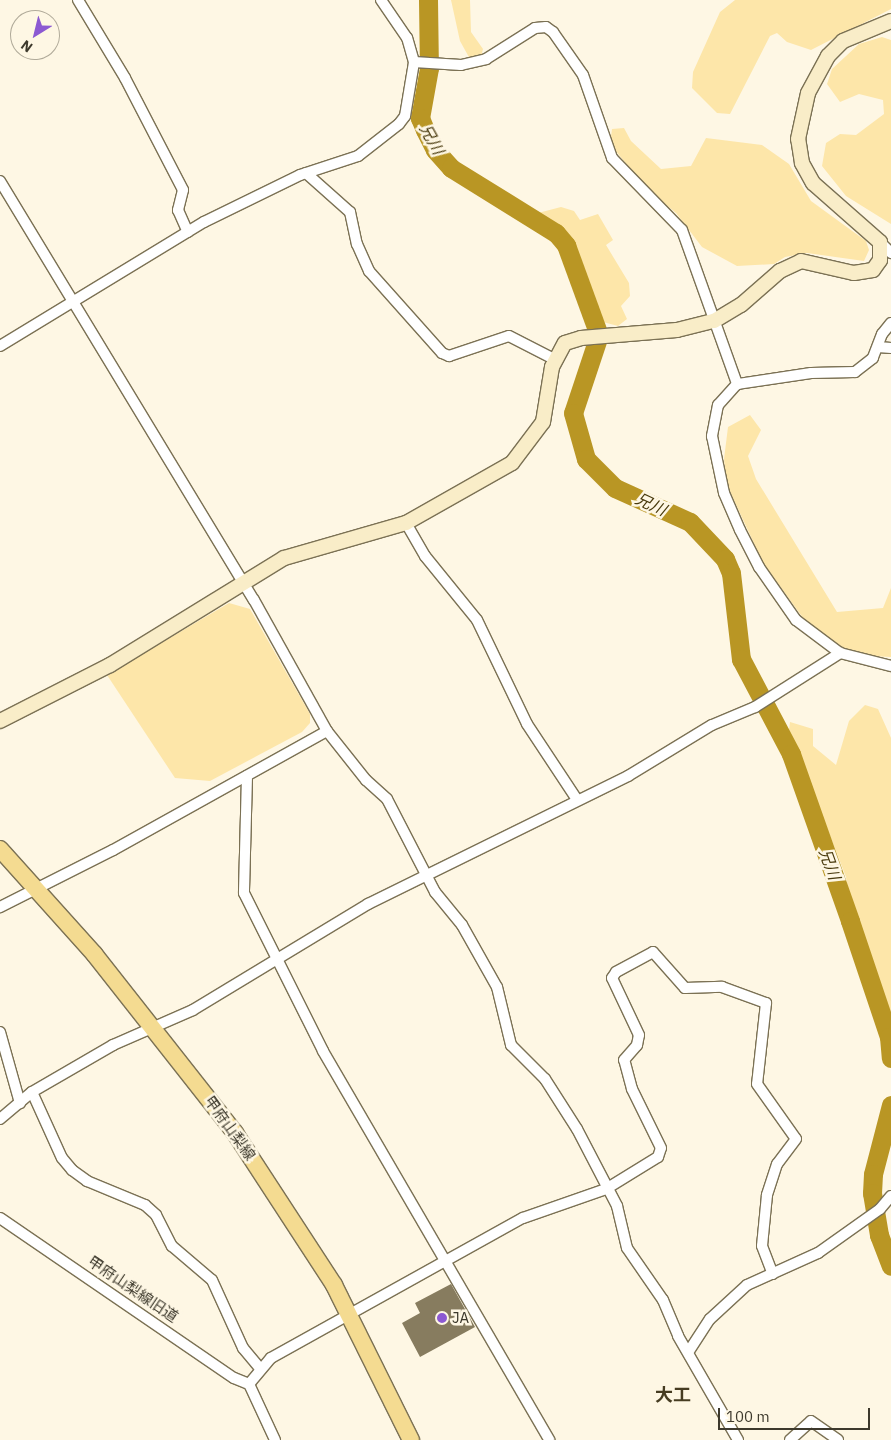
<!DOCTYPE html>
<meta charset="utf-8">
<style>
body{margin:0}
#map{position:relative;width:891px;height:1440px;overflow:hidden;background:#fef7e4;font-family:"IBM Plex Sans","Noto Sans JP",sans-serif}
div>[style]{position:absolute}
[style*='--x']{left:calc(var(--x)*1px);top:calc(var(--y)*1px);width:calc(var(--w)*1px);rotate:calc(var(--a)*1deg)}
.green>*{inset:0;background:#fde6a9}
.river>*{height:19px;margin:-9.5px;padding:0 9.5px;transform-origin:9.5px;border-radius:9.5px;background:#b99624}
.building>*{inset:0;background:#877c5f}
.roads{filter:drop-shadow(1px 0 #7b7154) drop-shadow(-1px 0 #7b7154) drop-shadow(0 1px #7b7154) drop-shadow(0 -1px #7b7154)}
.street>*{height:10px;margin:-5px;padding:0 5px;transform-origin:5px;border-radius:5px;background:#fff}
.secondary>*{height:14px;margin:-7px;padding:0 7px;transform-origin:7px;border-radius:7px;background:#f9edc8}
.primary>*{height:16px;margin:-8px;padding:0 8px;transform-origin:8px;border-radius:8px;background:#f4db91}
.dots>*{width:14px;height:14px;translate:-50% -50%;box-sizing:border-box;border:2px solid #fef7e4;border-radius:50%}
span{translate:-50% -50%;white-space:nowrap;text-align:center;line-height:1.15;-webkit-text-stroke:5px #fef7e4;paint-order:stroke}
.street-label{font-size:15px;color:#3d392c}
.poi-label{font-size:15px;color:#3d392c}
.left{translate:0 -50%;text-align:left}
.water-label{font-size:16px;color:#493a0d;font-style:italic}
.quarter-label{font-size:18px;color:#463c21;font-weight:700}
.north{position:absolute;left:10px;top:10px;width:50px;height:50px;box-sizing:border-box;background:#fef7e4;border:1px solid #b1ab9a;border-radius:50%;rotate:216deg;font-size:14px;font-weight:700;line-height:20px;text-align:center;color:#3d392c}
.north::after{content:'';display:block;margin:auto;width:18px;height:22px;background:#8c59d2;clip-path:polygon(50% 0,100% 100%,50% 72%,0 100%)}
.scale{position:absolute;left:718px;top:1408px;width:152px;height:22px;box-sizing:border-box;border:2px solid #3d392c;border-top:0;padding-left:6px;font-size:15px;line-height:18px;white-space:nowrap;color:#3d392c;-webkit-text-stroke:4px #fef7e4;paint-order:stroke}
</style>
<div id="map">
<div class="green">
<i style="clip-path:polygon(451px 0,470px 0,471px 32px,483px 49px,481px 57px,470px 59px,460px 41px)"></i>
<i style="clip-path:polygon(735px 0,891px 0,891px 9px,811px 50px,787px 42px,777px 33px,770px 36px,730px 114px,717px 113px,692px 88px,693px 72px,720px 12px)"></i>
<i style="clip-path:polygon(882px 37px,891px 40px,891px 224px,846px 196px,822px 166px,826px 143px,840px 134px,856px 135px,884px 114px,883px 100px,859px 94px,840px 102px,827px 84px,832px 69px,859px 44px)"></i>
<i style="clip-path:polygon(624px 128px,631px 141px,661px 169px,691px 166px,706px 138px,762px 145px,789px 164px,811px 201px,866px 241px,869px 250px,864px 261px,807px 253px,785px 257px,774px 264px,737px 266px,702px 247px,676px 213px,645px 187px,610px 144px,612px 129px)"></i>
<i style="clip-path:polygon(561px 207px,574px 211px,580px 220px,598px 214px,613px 240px,606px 245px,629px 283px,630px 296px,621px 306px,627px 319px,618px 326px,603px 322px,576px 251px,561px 230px,542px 221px,538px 213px)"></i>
<i style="clip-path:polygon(750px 415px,761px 430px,748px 456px,756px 479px,837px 612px,883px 608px,891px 588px,891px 657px,870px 656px,840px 647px,803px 618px,763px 563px,726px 483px,724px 459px,728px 427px)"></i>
<i style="clip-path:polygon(229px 603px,250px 609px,310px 714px,310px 723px,302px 732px,210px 781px,175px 778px,107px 675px)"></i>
<i style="clip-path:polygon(865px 705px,878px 709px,891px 738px,891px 1026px,868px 966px,860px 920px,848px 895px,846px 877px,789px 730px,790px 722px,813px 729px,813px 746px,836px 765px,849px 721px)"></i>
</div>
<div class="river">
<i style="--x:428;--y:0;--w:68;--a:89.2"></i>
<i style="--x:429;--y:68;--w:51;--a:100.2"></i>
<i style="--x:420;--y:118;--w:13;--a:67"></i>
<i style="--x:425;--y:130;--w:22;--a:63"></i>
<i style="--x:435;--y:150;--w:24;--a:48"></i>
<i style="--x:451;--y:168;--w:123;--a:31.8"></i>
<i style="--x:556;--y:233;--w:16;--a:50"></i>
<i style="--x:566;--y:245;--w:96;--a:69.9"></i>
<i style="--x:599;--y:335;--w:82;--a:108.4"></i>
<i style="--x:573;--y:413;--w:48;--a:74.2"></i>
<i style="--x:586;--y:459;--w:41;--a:45"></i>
<i style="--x:615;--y:488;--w:82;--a:24.4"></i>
<i style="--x:690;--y:522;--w:51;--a:46.6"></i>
<i style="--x:725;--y:559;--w:15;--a:67"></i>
<i style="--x:731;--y:573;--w:87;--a:83.4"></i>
<i style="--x:741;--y:659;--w:107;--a:62.2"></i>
<i style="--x:791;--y:754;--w:177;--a:70.5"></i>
<i style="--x:850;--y:921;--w:122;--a:71.4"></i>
<i style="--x:889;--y:1037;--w:21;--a:85"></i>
<i style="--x:891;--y:1105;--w:71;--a:104.6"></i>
<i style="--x:873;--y:1174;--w:19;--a:93"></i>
<i style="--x:872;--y:1193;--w:43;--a:80.5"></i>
<i style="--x:879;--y:1235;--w:33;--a:69"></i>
</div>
<div class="building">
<i style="clip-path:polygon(451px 1284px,475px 1327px,420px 1357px,402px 1323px,420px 1313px,415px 1303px)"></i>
</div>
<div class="roads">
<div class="street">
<i style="--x:78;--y:0;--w:91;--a:58.9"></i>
<i style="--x:125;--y:78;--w:126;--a:62.6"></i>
<i style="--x:183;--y:190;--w:21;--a:104"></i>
<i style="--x:178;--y:210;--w:24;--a:66"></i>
<i style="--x:414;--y:62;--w:47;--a:3.7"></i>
<i style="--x:461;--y:65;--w:26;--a:-13"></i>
<i style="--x:486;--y:59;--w:58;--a:-32.3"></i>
<i style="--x:535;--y:28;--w:11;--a:-5"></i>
<i style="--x:546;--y:27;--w:9;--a:36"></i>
<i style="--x:553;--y:32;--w:52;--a:55.1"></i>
<i style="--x:583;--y:75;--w:88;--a:70.7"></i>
<i style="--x:612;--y:158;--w:100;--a:45.8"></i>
<i style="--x:682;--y:230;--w:164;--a:70.3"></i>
<i style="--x:306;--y:173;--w:59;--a:41.6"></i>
<i style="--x:350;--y:212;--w:33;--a:78"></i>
<i style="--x:357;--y:244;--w:30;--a:66"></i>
<i style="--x:369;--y:271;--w:110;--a:48.3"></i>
<i style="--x:442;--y:353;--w:8;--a:23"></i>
<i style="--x:449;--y:356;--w:63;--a:-18.4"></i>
<i style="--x:509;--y:336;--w:51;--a:27.1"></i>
<i style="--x:0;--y:181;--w:490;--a:58.8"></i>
<i style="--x:254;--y:600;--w:150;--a:60.9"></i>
<i style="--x:327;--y:731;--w:245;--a:150.9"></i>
<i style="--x:113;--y:850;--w:127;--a:153.2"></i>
<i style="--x:880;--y:242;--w:16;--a:45"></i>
<i style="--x:891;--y:323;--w:14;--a:129"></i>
<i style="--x:882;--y:334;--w:26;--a:111"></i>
<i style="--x:873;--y:358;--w:23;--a:142"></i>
<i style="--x:855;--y:372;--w:44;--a:178.7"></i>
<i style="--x:811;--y:373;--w:75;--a:171.5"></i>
<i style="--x:737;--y:384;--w:28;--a:132"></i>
<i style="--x:718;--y:405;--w:32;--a:101"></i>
<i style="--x:712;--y:436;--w:58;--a:78.1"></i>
<i style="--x:724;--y:493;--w:40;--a:66.6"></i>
<i style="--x:740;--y:530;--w:42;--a:62.8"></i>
<i style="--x:759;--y:567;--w:65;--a:55.1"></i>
<i style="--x:796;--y:620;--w:55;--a:36.9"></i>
<i style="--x:840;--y:653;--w:53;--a:14.3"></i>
<i style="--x:0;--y:346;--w:239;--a:-31.3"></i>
<i style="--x:204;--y:222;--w:107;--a:-26.1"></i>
<i style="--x:300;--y:175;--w:61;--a:-18.1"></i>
<i style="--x:358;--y:156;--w:52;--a:-38"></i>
<i style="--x:399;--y:124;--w:10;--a:-53"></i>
<i style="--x:405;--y:116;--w:55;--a:-80.5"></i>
<i style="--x:414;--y:62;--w:25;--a:-106"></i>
<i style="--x:407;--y:38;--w:46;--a:-124.4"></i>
<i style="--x:878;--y:347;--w:13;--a:4"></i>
<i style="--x:406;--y:523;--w:38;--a:60"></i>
<i style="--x:425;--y:556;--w:82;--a:50.9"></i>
<i style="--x:477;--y:620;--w:115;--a:64.3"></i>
<i style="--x:527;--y:724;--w:89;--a:56.5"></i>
<i style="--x:327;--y:731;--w:63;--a:51.5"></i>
<i style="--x:366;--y:780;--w:28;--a:42"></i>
<i style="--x:387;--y:799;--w:105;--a:62.7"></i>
<i style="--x:435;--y:892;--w:43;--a:50.7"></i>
<i style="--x:462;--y:925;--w:71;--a:60.6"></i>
<i style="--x:497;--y:987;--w:60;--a:76.4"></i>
<i style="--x:511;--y:1045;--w:48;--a:45"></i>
<i style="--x:545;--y:1079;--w:59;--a:57.4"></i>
<i style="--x:577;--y:1129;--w:87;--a:62.5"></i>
<i style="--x:617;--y:1206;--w:43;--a:76.6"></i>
<i style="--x:627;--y:1248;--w:63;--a:55.3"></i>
<i style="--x:663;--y:1300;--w:39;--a:67"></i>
<i style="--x:678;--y:1336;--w:120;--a:60"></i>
<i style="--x:247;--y:776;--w:117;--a:91.5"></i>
<i style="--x:244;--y:893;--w:177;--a:63.4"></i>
<i style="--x:323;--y:1051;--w:450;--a:59.8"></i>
<i style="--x:0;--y:1032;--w:74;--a:74.3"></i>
<i style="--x:32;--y:1092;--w:72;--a:65.6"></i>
<i style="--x:62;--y:1158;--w:16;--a:50"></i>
<i style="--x:72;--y:1170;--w:19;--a:36"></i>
<i style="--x:87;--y:1181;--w:63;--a:22.5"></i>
<i style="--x:145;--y:1205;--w:15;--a:42"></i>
<i style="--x:156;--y:1215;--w:35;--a:63"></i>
<i style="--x:172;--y:1246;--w:52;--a:40.4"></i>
<i style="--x:212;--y:1280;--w:75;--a:65.5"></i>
<i style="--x:243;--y:1348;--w:26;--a:50"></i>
<i style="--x:0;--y:1119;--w:42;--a:-40.2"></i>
<i style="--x:32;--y:1092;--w:94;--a:-30.1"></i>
<i style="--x:113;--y:1045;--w:87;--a:-23.6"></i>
<i style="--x:193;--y:1010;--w:205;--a:-31.2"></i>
<i style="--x:368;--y:904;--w:290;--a:-26.2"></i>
<i style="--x:628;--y:776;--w:98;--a:-31.3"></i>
<i style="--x:712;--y:725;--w:47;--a:-22.7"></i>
<i style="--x:755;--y:707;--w:101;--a:-32.4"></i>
<i style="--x:0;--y:1218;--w:283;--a:34.4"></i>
<i style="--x:234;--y:1378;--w:16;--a:22"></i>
<i style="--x:689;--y:1351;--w:38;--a:-57"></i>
<i style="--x:710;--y:1319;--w:50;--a:-42.6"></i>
<i style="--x:747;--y:1285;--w:78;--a:-24.3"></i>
<i style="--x:818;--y:1253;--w:76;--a:-35.4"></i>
<i style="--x:880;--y:1209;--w:17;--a:-50"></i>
<i style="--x:275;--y:1440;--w:62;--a:-114.9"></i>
<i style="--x:249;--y:1384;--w:34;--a:-50"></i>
<i style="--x:271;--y:1358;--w:288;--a:-29.1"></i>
<i style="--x:523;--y:1218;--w:88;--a:-19.3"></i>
<i style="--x:606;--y:1189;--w:61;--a:-31.6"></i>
<i style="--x:658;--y:1157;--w:9;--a:-72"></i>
<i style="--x:661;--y:1148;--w:66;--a:-116.2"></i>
<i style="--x:632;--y:1089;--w:30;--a:-105"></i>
<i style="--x:624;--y:1060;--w:20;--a:-49"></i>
<i style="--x:637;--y:1045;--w:10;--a:-79"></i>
<i style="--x:639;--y:1035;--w:63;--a:-115.3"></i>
<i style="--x:612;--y:978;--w:7;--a:-56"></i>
<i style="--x:616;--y:972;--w:42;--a:-28.4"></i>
<i style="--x:653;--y:952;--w:48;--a:48.4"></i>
<i style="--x:685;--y:988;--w:37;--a:-2"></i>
<i style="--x:722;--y:987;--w:47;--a:20"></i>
<i style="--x:766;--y:1003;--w:81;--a:96.3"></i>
<i style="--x:757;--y:1084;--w:67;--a:54.7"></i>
<i style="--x:796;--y:1139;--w:31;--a:127"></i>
<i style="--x:777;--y:1164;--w:33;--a:108"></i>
<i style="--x:767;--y:1195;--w:51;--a:95.6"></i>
<i style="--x:762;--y:1246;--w:30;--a:69"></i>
<i style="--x:790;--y:1440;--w:28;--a:-42"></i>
<i style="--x:811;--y:1421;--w:33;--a:35"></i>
</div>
<div class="secondary">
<i style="--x:0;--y:721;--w:123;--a:-27"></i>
<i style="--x:110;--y:665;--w:204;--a:-31.6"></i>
<i style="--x:284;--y:558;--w:127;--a:-16"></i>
<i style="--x:406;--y:523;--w:122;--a:-29.5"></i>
<i style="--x:512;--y:463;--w:51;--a:-52.9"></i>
<i style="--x:543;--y:422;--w:56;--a:-80.7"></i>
<i style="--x:552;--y:367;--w:27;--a:-62"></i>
<i style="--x:565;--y:343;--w:17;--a:-17"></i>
<i style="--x:581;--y:338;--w:96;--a:-4.8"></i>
<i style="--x:677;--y:330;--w:38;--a:-14"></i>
<i style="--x:714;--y:321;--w:31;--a:-31"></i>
<i style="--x:741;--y:305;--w:52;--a:-41.1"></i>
<i style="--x:780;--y:271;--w:23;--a:-25"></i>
<i style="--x:801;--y:261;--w:54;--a:12.8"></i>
<i style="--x:854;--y:273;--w:19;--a:-9"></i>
<i style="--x:873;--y:270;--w:12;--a:-55"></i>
<i style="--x:880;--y:260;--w:18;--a:-90"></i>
<i style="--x:880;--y:242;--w:89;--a:-138.6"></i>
<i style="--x:813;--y:183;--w:23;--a:-119"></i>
<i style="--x:802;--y:163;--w:24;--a:-99"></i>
<i style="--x:798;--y:139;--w:47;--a:-77.7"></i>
<i style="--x:808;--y:93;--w:42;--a:-61.6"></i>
<i style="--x:828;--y:56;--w:21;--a:-45"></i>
<i style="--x:843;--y:41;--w:52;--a:-22.6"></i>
</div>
<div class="primary">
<i style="--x:0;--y:849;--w:142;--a:48.1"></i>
<i style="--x:95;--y:955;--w:226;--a:51.8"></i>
<i style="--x:235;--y:1133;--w:181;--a:56.9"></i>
<i style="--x:334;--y:1285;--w:173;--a:63.6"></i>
</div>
</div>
<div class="dots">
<i style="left:442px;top:1318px;background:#8c59d2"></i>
</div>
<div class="street-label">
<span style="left:230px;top:1128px;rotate:54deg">甲府山梨線</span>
<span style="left:133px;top:1289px;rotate:34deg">甲府山梨線旧道</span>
</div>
<div class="poi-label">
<span class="left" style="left:452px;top:1318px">JA</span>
</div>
<div class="water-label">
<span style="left:432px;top:139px;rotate:61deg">兄川</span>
<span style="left:651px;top:504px;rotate:25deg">兄川</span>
<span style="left:830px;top:864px;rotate:70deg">兄川</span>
</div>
<div class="quarter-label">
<span style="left:673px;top:1395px">大工</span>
</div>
<div class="north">N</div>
<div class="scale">100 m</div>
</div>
